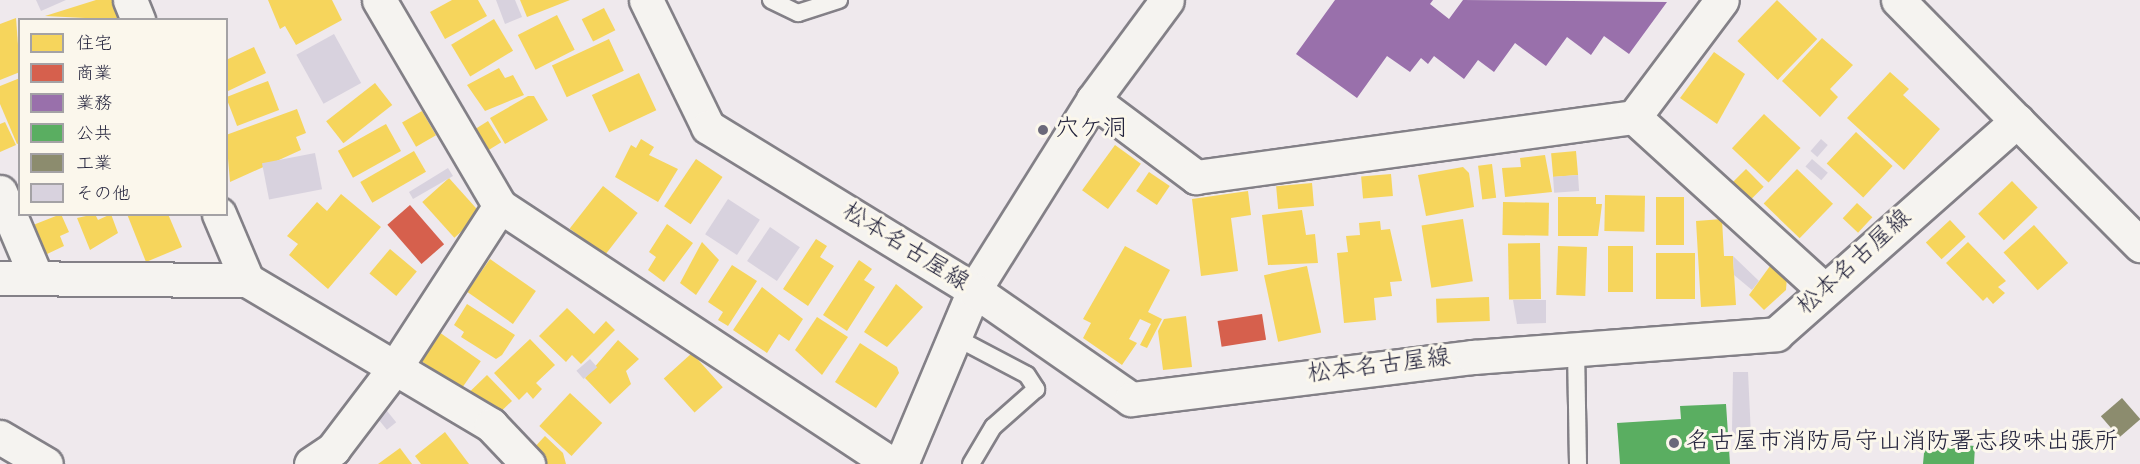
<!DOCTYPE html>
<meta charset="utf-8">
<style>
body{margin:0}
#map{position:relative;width:2140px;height:464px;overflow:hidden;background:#efe9ed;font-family:"Indie Flower","Klee One",sans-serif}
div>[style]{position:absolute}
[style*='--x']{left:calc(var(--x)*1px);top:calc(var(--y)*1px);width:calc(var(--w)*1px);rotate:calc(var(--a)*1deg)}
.homes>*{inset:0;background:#f6d55c;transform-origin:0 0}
.shops>*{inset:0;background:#d6604d;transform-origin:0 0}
.offices>*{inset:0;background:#9970ab}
.public>*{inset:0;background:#5aae61}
.industry>*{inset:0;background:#8c8c6e;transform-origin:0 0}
.building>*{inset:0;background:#d8d2de;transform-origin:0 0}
.roads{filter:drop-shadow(2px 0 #838087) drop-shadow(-2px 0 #838087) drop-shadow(0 2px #838087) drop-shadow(0 -2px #838087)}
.service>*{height:16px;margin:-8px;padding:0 8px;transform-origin:8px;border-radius:8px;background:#f5f3f0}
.minor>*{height:33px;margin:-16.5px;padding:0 16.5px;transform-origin:16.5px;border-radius:16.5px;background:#f5f3f0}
.tertiary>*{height:33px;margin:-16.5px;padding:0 16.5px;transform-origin:16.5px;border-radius:16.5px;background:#f5f3f0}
.secondary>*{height:33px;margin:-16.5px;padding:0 16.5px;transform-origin:16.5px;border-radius:16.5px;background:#f5f3f0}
.dots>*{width:16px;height:16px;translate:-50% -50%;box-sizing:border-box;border:3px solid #fbf7ec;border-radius:50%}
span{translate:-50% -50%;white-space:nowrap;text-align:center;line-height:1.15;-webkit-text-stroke:6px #fbf7ec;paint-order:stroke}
.poi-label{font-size:24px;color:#22223b}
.left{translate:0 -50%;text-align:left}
.street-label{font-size:24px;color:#22223b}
.legend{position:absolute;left:18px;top:18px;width:210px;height:198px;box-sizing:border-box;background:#fbf7ec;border:2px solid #a4a2a5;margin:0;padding:8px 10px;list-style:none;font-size:18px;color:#22223b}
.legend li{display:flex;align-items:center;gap:12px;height:30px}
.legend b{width:30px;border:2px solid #a4a2a5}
</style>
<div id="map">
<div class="homes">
<i style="clip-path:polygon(96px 0,117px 0,125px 20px,45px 16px)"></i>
<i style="clip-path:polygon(268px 0,332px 0,342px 20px,296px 45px,285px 26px,280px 29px)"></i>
<i style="clip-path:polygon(452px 0,478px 0,487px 16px,445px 39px,430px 12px)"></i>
<i style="clip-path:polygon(520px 0,570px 0,527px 17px)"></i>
<i style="left:1777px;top:0;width:56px;height:57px;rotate:44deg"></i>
<i style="left:604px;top:8px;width:25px;height:25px;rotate:63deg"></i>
<i style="left:557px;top:15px;width:39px;height:44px;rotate:63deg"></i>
<i style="clip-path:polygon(16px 18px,20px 72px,0 80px,0 24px)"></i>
<i style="left:494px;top:19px;width:37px;height:50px;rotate:59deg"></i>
<i style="clip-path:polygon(1822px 38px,1853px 65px,1830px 89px,1838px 97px,1820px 117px,1782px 81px)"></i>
<i style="left:609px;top:39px;width:35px;height:63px;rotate:65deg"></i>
<i style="clip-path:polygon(254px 47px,266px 73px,226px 92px,226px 60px)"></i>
<i style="clip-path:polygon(1714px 52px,1745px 74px,1717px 124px,1680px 98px)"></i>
<i style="clip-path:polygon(499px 68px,505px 78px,513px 75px,524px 95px,485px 111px,467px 85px)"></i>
<i style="clip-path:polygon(1890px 72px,1909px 89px,1903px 95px,1940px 129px,1904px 170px,1847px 118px)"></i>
<i style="left:639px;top:73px;width:41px;height:52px;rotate:65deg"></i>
<i style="clip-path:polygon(20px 78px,20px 143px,17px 144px,0 104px,0 86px)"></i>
<i style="left:268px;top:81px;width:31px;height:45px;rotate:69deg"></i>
<i style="left:375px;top:83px;width:28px;height:62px;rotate:52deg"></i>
<i style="clip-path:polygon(528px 96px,534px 96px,548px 120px,505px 144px,490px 118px)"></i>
<i style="clip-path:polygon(297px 109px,306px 133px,296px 137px,301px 150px,230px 182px,226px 135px)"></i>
<i style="left:422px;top:111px;width:28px;height:23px;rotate:60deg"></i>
<i style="left:1764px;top:114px;width:50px;height:47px;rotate:43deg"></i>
<i style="left:488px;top:121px;width:25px;height:21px;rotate:58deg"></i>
<i style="clip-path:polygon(5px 122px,16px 145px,0 152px,0 124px)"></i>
<i style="left:386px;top:124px;width:31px;height:55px;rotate:61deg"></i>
<i style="left:1856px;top:132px;width:50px;height:43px;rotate:43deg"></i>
<i style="clip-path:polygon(641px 139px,654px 147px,649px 155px,678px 169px,658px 202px,615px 177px,631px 145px,636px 148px)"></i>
<i style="left:1115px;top:145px;width:32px;height:56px;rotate:36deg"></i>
<i style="left:414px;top:151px;width:24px;height:62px;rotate:60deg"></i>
<i style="left:1576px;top:151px;width:24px;height:25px;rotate:85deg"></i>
<i style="clip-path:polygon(1545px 155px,1552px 192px,1505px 197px,1502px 168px,1521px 167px,1520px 158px)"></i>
<i style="left:696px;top:159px;width:32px;height:57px;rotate:34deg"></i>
<i style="left:1492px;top:164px;width:34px;height:14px;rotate:83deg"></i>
<i style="clip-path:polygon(1463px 167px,1469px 173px,1474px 207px,1426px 216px,1418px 175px)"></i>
<i style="left:1746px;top:169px;width:25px;height:21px;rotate:45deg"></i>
<i style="left:1797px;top:169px;width:50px;height:48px;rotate:44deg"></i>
<i style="left:1149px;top:172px;width:25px;height:23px;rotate:34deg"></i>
<i style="left:1391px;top:174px;width:22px;height:30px;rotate:85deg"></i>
<i style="left:449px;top:178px;width:48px;height:36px;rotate:48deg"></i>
<i style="left:2012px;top:181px;width:37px;height:47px;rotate:46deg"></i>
<i style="left:1312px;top:183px;width:23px;height:36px;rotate:85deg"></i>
<i style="left:603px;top:186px;width:44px;height:54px;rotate:38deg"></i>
<i style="clip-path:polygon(1248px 191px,1251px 215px,1231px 218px,1238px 271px,1201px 276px,1192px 199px)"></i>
<i style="clip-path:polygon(341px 194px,381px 227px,328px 289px,289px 255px,298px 244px,287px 236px,317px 202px,327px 211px)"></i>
<i style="left:1605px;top:195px;width:40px;height:36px;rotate:1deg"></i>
<i style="clip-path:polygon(1558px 197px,1596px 197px,1596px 204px,1602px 204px,1598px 236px,1558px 236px)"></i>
<i style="left:1656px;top:197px;width:28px;height:48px"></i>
<i style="left:1503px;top:202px;width:46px;height:33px;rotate:1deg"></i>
<i style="left:1857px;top:203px;width:21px;height:21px;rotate:43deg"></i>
<i style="clip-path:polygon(1302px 210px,1306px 235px,1315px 234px,1318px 263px,1268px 265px,1262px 215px)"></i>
<i style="clip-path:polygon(61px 214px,69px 232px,60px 236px,64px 246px,45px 255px,28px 227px)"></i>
<i style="clip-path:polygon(95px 214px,98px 220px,111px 214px,118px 233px,90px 250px,77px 218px)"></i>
<i style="clip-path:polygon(127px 214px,168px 214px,182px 247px,146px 262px)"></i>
<i style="left:1463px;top:219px;width:63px;height:42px;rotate:81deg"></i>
<i style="clip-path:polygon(1722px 219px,1724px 256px,1733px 256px,1736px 305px,1701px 307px,1696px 221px)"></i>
<i style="left:1950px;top:220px;width:23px;height:33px;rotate:47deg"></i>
<i style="clip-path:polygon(1380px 221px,1381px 230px,1390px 229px,1402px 281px,1390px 282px,1392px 296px,1374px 298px,1376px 320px,1344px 323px,1337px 253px,1348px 252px,1346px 236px,1360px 235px,1359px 223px)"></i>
<i style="clip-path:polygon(667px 224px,693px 243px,664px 282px,648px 270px,656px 257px,649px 252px)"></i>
<i style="left:2034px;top:225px;width:51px;height:41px;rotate:48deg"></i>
<i style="clip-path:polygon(816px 239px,827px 246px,820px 257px,834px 266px,808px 306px,783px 289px)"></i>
<i style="clip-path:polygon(702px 242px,719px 260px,696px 295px,680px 283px)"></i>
<i style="clip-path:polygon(1968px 242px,2006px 281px,1998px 287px,2005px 293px,1993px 304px,1987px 297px,1983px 301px,1946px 263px)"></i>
<i style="left:1540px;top:243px;width:56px;height:32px;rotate:89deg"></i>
<i style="clip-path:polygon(1125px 246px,1170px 270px,1148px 312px,1162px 319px,1147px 348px,1140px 345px,1151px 324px,1140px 319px,1129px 339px,1137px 343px,1122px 365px,1083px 338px,1091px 323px,1083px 319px)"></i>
<i style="left:1558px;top:246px;width:29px;height:49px;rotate:2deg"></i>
<i style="left:1608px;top:246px;width:25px;height:46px"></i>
<i style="left:390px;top:249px;width:35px;height:32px;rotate:40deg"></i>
<i style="left:1656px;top:253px;width:39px;height:46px"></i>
<i style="left:490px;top:259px;width:56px;height:40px;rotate:35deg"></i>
<i style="clip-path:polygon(859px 260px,872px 269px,864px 280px,875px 287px,847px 331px,823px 315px)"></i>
<i style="clip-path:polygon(732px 265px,757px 281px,728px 326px,718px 320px,723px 312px,708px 302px)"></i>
<i style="left:1307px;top:266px;width:68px;height:44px;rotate:78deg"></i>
<i style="clip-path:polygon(1770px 266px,1787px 276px,1786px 290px,1764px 310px,1749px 295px)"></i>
<i style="clip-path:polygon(896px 284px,923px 307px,887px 347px,864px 332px)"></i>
<i style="clip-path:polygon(762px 287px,803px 319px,789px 341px,779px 334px,767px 353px,733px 330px)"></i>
<i style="left:1489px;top:297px;width:24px;height:53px;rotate:88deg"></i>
<i style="clip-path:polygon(467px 304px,515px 335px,502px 355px,496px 359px,461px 337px,464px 332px,454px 325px)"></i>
<i style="clip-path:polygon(567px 308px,594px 334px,606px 321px,615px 330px,581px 364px,572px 355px,566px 362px,539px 336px)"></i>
<i style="clip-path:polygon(1186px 316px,1192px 367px,1163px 370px,1158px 331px,1164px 319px)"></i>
<i style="clip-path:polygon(817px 317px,848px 337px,822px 375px,795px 350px)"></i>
<i style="left:439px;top:332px;width:51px;height:34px;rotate:35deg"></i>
<i style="clip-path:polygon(530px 339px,555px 365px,536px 383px,542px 389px,533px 399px,527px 392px,519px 400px,494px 373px)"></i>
<i style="clip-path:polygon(618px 340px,639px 359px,626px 371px,631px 384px,610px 404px,585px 378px)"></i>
<i style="clip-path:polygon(860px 343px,897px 367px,899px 373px,876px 408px,835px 382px)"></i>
<i style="left:692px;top:353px;width:46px;height:38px;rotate:48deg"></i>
<i style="left:487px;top:375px;width:36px;height:23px;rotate:46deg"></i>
<i style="left:570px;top:393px;width:44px;height:45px;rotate:43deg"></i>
<i style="clip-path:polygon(445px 432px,469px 464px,421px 464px,415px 456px)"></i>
<i style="clip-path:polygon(545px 436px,563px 453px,566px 464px,544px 464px,531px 451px)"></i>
<i style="clip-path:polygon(400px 448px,412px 464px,378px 464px)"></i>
</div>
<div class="shops">
<i style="left:410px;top:205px;width:52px;height:30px;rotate:49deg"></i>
<i style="left:1262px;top:314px;width:26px;height:45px;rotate:81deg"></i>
</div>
<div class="offices">
<i style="clip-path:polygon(1335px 0,1433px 0,1430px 4px,1449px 19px,1463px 0,1667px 2px,1629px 54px,1604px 36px,1591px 55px,1567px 37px,1546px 66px,1515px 43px,1494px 72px,1478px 60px,1464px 79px,1434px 56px,1428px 64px,1421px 58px,1410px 72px,1387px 56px,1357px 98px,1296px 54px)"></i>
</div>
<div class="public">
<i style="clip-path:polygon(1726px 404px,1730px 464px,1620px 464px,1617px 423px,1681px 419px,1680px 406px)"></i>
<i style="clip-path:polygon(1925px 442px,1975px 446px,1974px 464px,1923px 464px)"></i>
</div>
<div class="industry">
<i style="left:2122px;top:398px;width:28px;height:28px;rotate:49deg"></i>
</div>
<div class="building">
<i style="clip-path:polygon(36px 0,66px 0,41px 11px)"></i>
<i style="clip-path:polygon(496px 0,515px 0,522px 17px,505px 24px)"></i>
<i style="left:334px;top:34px;width:56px;height:43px;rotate:61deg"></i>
<i style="left:1821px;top:139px;width:9px;height:16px;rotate:41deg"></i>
<i style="left:315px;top:153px;width:37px;height:54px;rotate:79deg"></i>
<i style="left:1812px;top:159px;width:21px;height:10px;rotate:41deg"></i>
<i style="clip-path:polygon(448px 168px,453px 176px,413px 199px,409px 192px)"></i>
<i style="left:1578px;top:175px;width:16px;height:25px;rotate:86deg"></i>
<i style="left:728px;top:199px;width:38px;height:42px;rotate:33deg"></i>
<i style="left:770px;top:227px;width:36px;height:41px;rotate:34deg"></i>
<i style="clip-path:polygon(1733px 256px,1759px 281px,1752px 290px,1734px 275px)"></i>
<i style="clip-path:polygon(1513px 300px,1546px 300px,1546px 323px,1517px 324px)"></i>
<i style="left:590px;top:359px;width:11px;height:18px;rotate:49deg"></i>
<i style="clip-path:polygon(1733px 372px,1748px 372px,1751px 436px,1737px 437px,1732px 430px)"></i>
<i style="left:383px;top:406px;width:21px;height:12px;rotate:51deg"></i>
</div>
<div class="roads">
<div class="service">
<i style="--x:771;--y:0;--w:30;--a:26"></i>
<i style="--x:798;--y:13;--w:43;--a:-17.6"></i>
<i style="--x:955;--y:337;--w:81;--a:27.8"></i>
<i style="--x:1027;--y:375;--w:17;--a:57"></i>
<i style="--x:1036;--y:389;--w:57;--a:138.5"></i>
<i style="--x:993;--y:427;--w:43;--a:120.7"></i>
<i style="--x:1576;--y:349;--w:115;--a:89"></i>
</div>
<div class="minor">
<i style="--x:130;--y:0;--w:22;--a:68"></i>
<i style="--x:379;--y:0;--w:239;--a:59.6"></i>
<i style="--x:500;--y:206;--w:468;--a:33.4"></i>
<i style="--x:1093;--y:100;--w:129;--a:36.8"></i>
<i style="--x:1196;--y:177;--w:442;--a:-7.8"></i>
<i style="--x:1634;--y:117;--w:146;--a:-53.1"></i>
<i style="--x:1634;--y:117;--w:256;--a:42.3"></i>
<i style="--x:0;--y:192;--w:92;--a:67"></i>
<i style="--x:219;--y:214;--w:72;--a:67"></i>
<i style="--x:0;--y:278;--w:247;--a:0.5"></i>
<i style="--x:247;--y:280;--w:284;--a:30.7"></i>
<i style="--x:491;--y:425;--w:54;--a:46.5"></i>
<i style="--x:0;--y:437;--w:53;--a:30.4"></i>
<i style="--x:311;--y:464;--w:27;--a:-34"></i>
<i style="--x:333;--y:449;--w:104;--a:-52.8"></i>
<i style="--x:396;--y:366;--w:191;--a:-57"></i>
</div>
<div class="tertiary">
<i style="--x:1898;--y:0;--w:170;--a:45.5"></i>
<i style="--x:901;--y:464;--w:189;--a:-67.2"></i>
<i style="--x:974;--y:290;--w:224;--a:-57.9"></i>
<i style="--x:1093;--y:100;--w:124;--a:-53.5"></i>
</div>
<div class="secondary">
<i style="--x:646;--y:0;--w:141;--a:64"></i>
<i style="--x:708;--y:127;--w:312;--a:31.5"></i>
<i style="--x:974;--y:290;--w:191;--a:34.8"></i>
<i style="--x:1131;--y:399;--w:345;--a:-7"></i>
<i style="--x:1473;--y:357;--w:304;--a:-4.3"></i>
<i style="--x:1776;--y:334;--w:322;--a:-41.5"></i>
<i style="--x:2017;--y:121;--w:175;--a:45.2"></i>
</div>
</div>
<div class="dots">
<i style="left:1043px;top:130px;background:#6a6879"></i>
<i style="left:1674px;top:443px;background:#6a6879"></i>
</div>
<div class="poi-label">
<span class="left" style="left:1055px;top:130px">穴ケ洞</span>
<span class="left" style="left:1686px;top:443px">名古屋市消防局守山消防署志段味出張所</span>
</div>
<div class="street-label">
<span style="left:905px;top:248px;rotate:32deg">松本名古屋線</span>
<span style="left:1855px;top:263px;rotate:-42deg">松本名古屋線</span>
<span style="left:1379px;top:367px;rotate:-7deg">松本名古屋線</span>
</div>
<ul class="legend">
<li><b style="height:16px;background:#f6d55c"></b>住宅</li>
<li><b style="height:16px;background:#d6604d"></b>商業</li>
<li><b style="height:16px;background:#9970ab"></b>業務</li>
<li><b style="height:16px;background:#5aae61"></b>公共</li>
<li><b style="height:16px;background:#8c8c6e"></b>工業</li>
<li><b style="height:16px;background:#d8d2de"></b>その他</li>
</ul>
</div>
